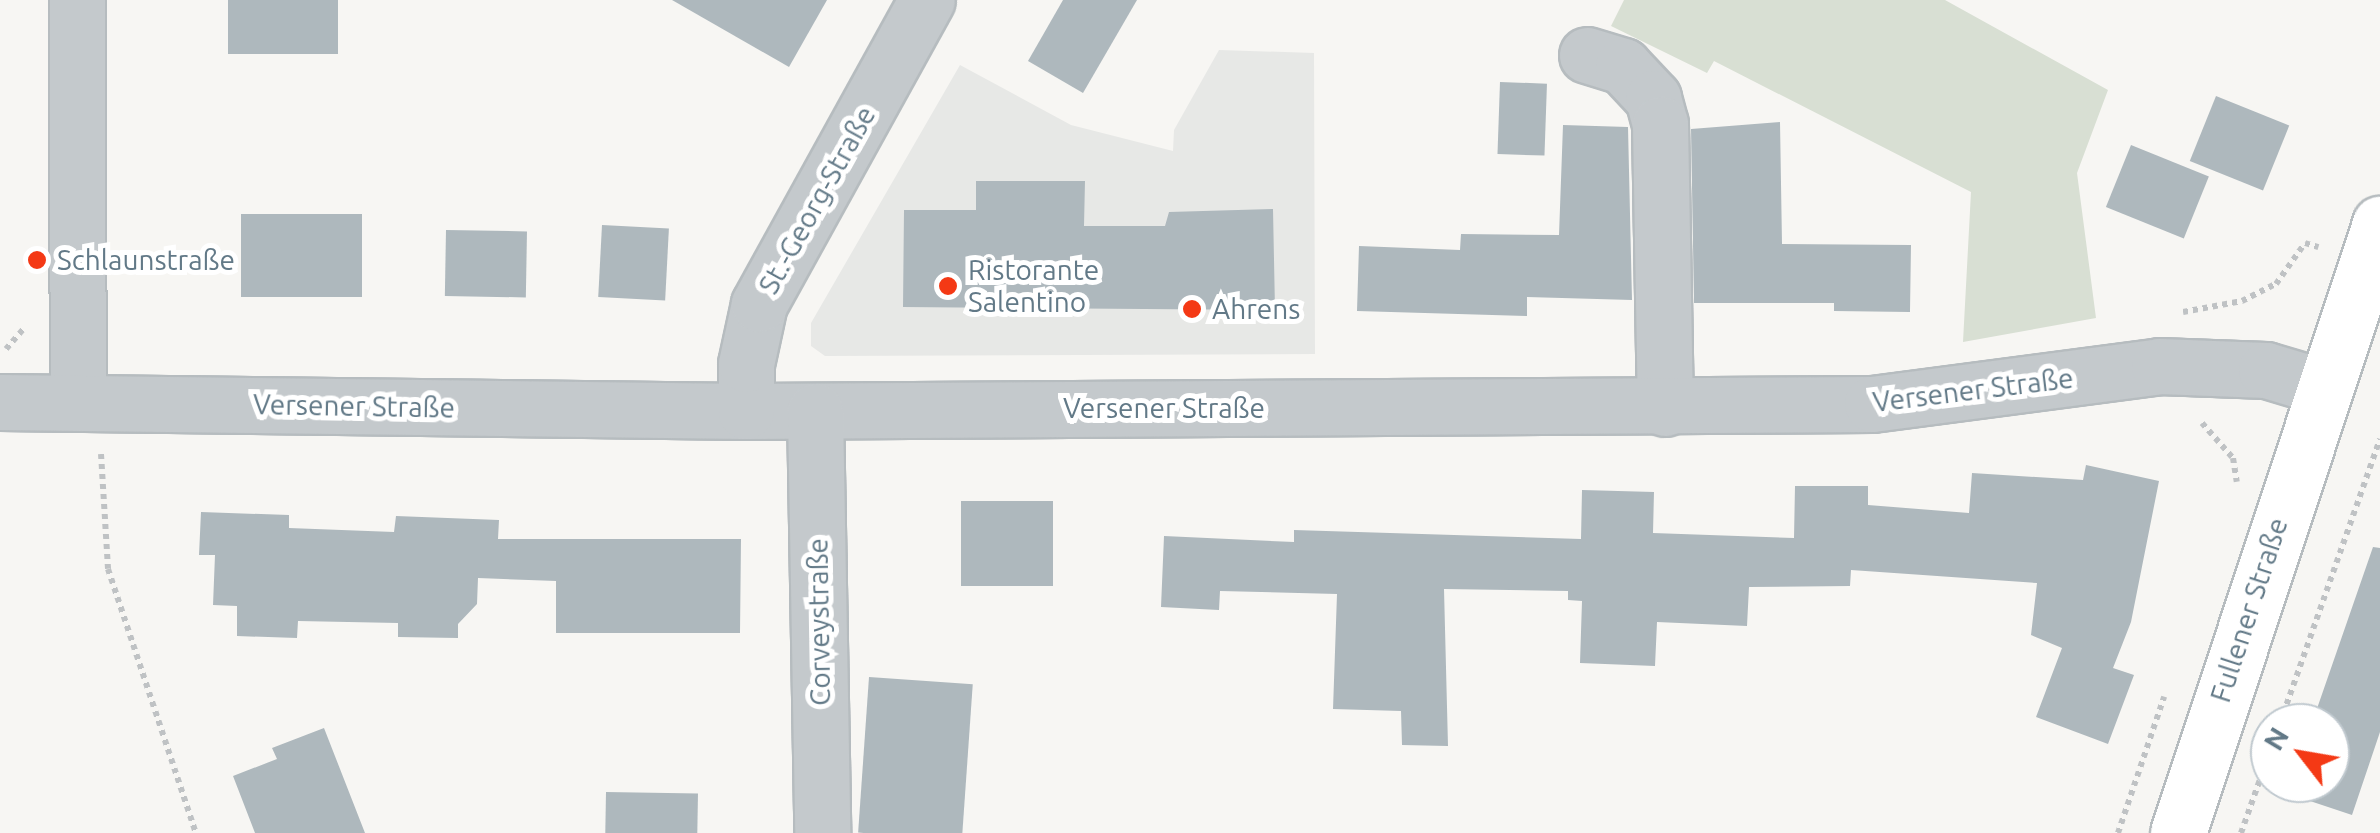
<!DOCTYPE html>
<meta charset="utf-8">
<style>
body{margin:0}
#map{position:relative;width:2380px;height:833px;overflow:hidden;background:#f7f6f3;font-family:Ubuntu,sans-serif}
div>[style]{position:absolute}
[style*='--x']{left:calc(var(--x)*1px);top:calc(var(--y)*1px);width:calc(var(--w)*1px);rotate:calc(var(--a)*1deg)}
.built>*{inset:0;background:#e7e8e6}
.green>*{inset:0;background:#d8dfd3}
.building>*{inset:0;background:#aeb8bd;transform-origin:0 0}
.path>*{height:6px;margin-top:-3px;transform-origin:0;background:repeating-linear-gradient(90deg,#bfc2c4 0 5px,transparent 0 10px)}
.roads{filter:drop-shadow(2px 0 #b6bcbf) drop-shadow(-2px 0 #b6bcbf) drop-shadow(0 2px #b6bcbf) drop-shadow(0 -2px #b6bcbf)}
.minor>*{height:55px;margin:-27.5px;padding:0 27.5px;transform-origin:27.5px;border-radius:27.5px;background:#c4c9cc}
.major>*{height:55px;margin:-27.5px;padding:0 27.5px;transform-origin:27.5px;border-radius:27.5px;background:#fff}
.dots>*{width:28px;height:28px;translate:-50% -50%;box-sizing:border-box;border:5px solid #fff;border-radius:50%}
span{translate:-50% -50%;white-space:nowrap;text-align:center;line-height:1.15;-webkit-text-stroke:10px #fff;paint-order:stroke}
.street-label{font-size:28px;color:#627987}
.poi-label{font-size:28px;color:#627987}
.left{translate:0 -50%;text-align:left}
.north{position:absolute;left:2250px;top:703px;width:100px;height:100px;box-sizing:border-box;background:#fff;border:2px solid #c0c9cf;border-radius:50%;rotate:301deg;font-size:28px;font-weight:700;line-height:40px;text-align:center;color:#627987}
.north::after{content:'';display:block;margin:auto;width:35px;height:45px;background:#f43915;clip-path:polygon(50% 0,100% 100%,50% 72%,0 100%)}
</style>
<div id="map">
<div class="built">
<i style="clip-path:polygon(1219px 50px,1314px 53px,1315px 354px,825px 356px,811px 346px,811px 323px,960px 65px,1071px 125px,1173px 151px,1174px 130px)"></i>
</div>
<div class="green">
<i style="clip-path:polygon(1624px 0,1945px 0,2108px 90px,2077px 173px,2096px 318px,1963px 342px,1971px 192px,1714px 61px,1707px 73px,1611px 26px)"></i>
</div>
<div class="building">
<i style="left:228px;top:0;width:110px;height:54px"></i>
<i style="clip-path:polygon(672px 0,827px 0,789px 67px)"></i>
<i style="clip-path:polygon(1063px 0,1137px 0,1083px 93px,1028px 61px)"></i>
<i style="left:1500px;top:82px;width:47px;height:72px;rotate:2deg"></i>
<i style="left:2216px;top:96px;width:79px;height:70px;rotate:22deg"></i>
<i style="clip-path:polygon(1780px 122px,1782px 244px,1911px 245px,1910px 312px,1834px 311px,1834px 303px,1694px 303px,1691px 129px)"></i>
<i style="clip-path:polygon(1563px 125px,1628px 127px,1632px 300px,1527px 297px,1527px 316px,1357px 311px,1359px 246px,1460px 250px,1461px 234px,1559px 235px)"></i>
<i style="left:2131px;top:145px;width:84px;height:67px;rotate:22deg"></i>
<i style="clip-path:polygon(976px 181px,1085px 181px,1084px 226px,1165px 226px,1169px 212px,1273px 209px,1275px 310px,903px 307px,904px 210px,976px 210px)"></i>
<i style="left:241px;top:214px;width:121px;height:83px"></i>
<i style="left:602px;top:225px;width:67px;height:72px;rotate:3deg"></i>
<i style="left:446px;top:230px;width:81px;height:66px;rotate:1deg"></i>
<i style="clip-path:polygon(2086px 465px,2159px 481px,2131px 622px,2113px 668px,2134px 675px,2108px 744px,2036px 717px,2062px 648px,2031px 635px,2037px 583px,1851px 570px,1850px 586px,1749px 587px,1747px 626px,1657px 622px,1655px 666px,1580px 663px,1582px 601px,1568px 600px,1568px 591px,1444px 589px,1448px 746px,1402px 745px,1401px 711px,1333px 709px,1337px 594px,1220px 591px,1219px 610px,1161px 607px,1164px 536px,1294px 542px,1294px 530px,1581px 539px,1582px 490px,1654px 492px,1653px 533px,1794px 538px,1795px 486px,1868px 486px,1868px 505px,1969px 513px,1972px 473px,2083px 480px)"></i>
<i style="left:961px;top:501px;width:92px;height:85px"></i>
<i style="clip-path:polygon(201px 512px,289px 515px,289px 528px,394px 532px,396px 516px,499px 520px,498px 539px,741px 539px,740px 633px,556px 633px,556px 581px,478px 578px,477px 604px,458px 624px,458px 638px,398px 637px,398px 623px,298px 621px,297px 638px,237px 636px,237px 606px,213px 605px,215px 555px,199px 555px)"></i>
<i style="clip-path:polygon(2373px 547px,2380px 548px,2380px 732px,2352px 815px,2289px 794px,2292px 783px,2330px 783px,2330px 723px,2312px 723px)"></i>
<i style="left:869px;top:677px;width:104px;height:156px;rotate:4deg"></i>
<i style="clip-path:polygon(324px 728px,365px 833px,255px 833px,233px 776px,277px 759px,272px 748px)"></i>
<i style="left:606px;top:792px;width:92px;height:41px;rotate:1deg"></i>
</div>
<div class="path">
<i style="--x:2183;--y:312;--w:60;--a:-10.6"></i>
<i style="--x:2242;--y:301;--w:38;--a:-27"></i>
<i style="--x:2276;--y:284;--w:50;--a:-54.7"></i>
<i style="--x:2305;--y:243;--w:14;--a:17"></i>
<i style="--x:6;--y:349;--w:28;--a:-49"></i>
<i style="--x:2202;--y:423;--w:47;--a:48.5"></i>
<i style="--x:2233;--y:458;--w:24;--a:81"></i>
<i style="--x:101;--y:454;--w:115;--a:86.5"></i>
<i style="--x:108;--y:569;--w:278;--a:71.6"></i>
<i style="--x:2280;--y:723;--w:301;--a:-70.6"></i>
<i style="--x:2118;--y:833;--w:144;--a:-71.3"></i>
<i style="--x:2241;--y:833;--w:87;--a:-70.5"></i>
</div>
<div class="roads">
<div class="minor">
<i style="--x:77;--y:0;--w:403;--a:89.9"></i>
<i style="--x:1587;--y:55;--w:38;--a:17"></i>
<i style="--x:1623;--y:66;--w:44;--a:46.8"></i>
<i style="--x:1653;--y:98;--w:27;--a:75"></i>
<i style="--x:1660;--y:124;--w:284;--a:89"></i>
<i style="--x:0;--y:402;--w:746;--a:0.69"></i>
<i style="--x:746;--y:411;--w:1126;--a:-0.36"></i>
<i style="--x:1872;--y:404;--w:290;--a:-7.5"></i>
<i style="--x:2159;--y:366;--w:107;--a:2.1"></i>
<i style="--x:2266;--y:370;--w:59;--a:16.6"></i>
<i style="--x:746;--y:411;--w:47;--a:-90"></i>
<i style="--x:746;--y:364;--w:61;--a:-77.8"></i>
<i style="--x:759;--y:304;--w:347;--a:-61.1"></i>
<i style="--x:815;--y:411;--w:422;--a:89"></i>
</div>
<div class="major">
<i style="--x:2178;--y:833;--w:642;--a:-71.65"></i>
</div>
</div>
<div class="dots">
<i style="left:37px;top:260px;background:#f43915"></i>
<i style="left:948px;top:286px;background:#f43915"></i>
<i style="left:1192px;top:309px;background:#f43915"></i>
</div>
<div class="street-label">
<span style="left:817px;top:200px;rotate:-61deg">St.-Georg-Straße</span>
<span style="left:1973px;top:390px;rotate:-7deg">Versener Straße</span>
<span style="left:354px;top:406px;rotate:1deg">Versener Straße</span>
<span style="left:1164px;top:408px">Versener Straße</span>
<span style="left:2249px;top:610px;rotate:-72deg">Fullener Straße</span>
<span style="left:819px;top:622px;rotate:-91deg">Corveystraße</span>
</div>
<div class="poi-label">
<span class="left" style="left:57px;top:260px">Schlaunstraße</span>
<span class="left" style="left:968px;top:286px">Ristorante<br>Salentino</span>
<span class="left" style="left:1212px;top:309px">Ahrens</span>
</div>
<div class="north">N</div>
</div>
